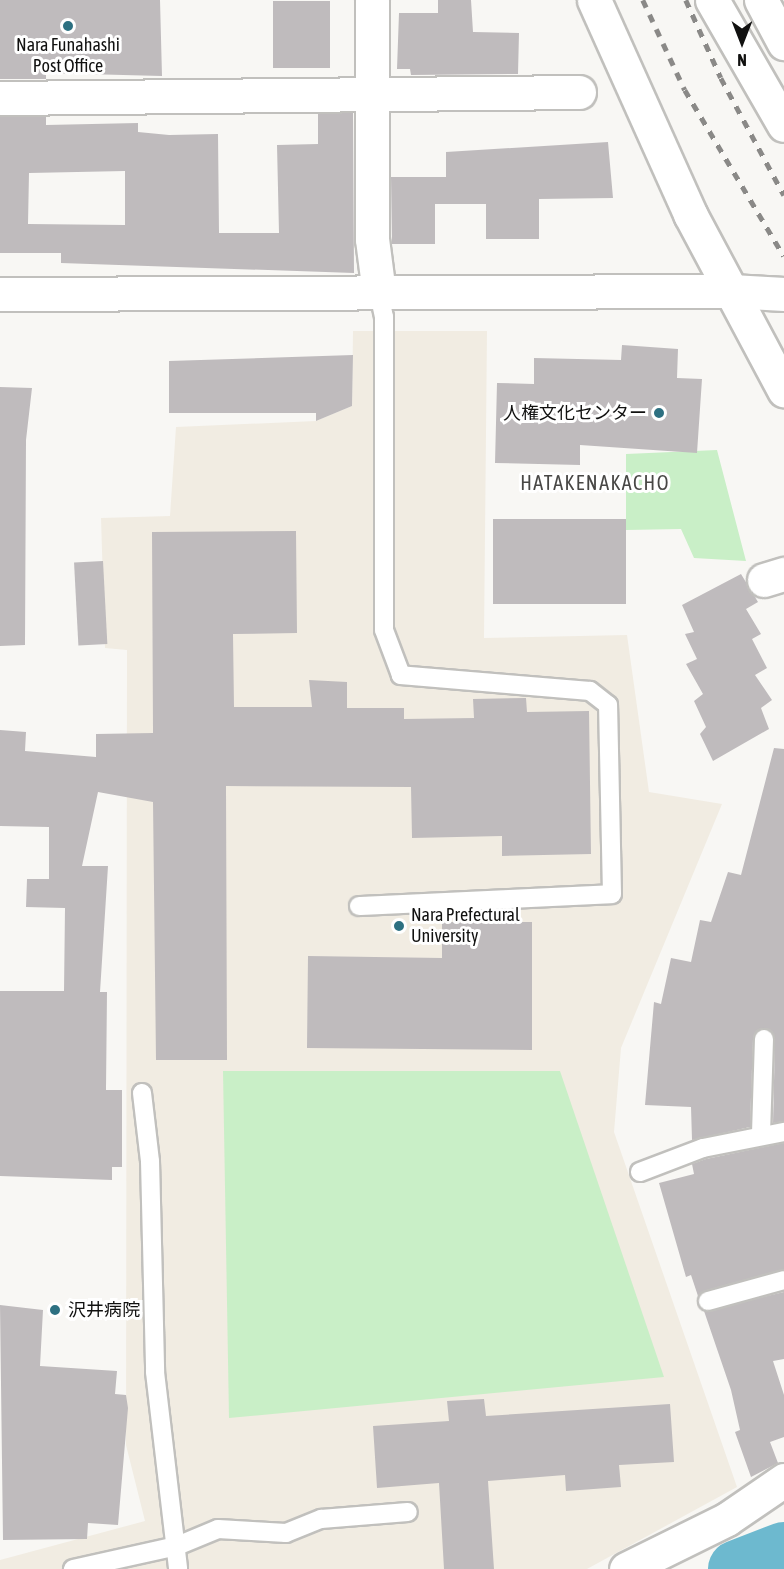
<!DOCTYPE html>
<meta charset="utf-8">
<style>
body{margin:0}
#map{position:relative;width:784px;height:1569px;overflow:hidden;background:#f8f7f4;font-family:"Asap Condensed","Noto Sans JP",sans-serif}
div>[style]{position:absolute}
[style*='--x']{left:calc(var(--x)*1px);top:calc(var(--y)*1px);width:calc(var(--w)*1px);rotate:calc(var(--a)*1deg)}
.built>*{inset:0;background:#f1ece2}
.green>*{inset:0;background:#c9efc7}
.river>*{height:58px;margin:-29px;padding:0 29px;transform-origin:29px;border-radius:29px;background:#6db9cf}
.building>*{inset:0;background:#bfbbbd;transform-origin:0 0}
.roads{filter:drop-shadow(2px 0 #c1c0bd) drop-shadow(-2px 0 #c1c0bd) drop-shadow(0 2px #c1c0bd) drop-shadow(0 -2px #c1c0bd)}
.service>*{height:18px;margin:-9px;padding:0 9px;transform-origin:9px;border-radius:9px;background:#fff}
.minor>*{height:33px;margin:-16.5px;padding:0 16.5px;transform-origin:16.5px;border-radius:16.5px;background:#fff}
.tertiary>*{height:33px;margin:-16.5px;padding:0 16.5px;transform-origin:16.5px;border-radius:16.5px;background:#fff}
.rail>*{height:4.5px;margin-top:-2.25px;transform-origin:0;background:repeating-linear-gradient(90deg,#8a8987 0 8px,transparent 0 16px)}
.dots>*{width:16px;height:16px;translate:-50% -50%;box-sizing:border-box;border:3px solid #fff;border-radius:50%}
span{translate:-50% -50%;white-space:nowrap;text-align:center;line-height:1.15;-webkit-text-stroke:6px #fff;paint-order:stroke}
.poi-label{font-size:18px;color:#111110}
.right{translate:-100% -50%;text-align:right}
.left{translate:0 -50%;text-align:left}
.neighbourhood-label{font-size:20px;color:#484745;letter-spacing:1.5px}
.north{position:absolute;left:712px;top:12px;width:60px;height:60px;-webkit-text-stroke:4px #fff;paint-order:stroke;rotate:180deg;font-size:16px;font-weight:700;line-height:24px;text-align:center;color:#111110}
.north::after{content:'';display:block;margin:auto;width:21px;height:27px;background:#111110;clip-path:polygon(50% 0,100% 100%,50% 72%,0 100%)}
</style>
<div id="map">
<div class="built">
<i style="clip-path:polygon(353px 331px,487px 331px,484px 638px,627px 635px,649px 792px,722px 804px,621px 1048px,614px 1132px,737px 1487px,587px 1569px,0 1569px,0 1560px,145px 1521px,126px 1445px,127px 650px,105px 648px,101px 518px,170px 516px,176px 427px,316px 421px,352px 406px)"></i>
</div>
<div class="green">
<i style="clip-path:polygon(717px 450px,746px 561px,694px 558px,681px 529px,626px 530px,626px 454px)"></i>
<i style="clip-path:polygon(223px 1071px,560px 1071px,664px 1377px,229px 1418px)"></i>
</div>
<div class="river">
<i style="--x:737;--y:1569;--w:50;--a:-21"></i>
</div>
<div class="building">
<i style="clip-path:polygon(0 0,160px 0,162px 76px,46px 73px,46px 79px,0 79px)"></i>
<i style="clip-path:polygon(438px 0,471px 0,473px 32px,519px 33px,518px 74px,411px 75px,410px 69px,397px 69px,399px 13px,438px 13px)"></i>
<i style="left:273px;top:1px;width:57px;height:67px"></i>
<i style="clip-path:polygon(evenodd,318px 113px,353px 113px,354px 273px,61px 263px,61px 253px,0 253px,0 117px,46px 116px,46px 125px,138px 123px,138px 132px,169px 135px,218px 134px,219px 233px,279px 233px,277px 145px,318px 144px,318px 113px,125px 171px,125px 225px,28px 224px,29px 173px,125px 171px)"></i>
<i style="clip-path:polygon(608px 142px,613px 198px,539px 199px,539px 239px,486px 239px,486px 204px,435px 204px,435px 244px,392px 244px,391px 177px,446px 177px,446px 152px)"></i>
<i style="clip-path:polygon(622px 345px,678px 349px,677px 378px,702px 379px,697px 453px,580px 445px,580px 465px,495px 463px,497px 383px,534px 384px,534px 358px,621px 360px)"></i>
<i style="clip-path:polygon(353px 355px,352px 406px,316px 421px,316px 413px,169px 413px,169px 361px)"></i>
<i style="clip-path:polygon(0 387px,32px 388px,26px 440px,25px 645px,0 646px)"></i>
<i style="left:626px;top:519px;width:85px;height:133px;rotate:90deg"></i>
<i style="clip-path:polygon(296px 531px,297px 633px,233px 634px,234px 707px,312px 707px,309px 680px,347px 682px,347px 708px,404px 708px,404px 719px,474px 718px,473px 699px,526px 698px,527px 712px,589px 711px,591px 854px,502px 856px,502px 836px,412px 838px,411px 787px,226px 786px,227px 1060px,156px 1060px,153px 802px,98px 792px,82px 866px,108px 866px,100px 992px,107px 992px,106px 1090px,122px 1090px,122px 1167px,112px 1167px,112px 1180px,0 1176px,0 991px,64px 991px,65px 908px,26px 907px,27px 879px,49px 879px,49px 827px,0 826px,0 730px,26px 732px,25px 751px,96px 757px,96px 734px,153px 733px,152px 532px)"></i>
<i style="left:103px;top:561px;width:83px;height:29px;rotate:87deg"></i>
<i style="clip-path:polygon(741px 574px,758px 602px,746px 609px,761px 634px,752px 639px,767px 668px,755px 675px,772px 700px,761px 708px,769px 729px,713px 761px,700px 734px,706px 727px,694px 701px,703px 694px,686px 664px,697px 659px,685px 634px,694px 632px,682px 605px)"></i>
<i style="clip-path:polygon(774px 748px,784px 749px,784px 1121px,773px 1123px,775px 1039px,764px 1028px,753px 1039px,750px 1127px,692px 1140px,691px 1107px,645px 1105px,654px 1002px,661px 1004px,671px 958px,691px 962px,700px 920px,711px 922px,728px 872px,741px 875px)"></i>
<i style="clip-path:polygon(442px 922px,532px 922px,532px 1050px,307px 1048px,308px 956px,442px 958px)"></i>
<i style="clip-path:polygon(784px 1143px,784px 1269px,698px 1296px,691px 1275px,686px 1277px,659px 1183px,694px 1174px,692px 1164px,706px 1159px)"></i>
<i style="clip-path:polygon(784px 1292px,784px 1359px,773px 1361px,784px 1395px,784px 1437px,770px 1442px,778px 1463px,751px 1477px,735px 1432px,740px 1430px,731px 1390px,704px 1311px)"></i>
<i style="clip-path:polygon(0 1305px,43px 1310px,40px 1366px,117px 1371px,115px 1394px,126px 1395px,128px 1408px,118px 1525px,88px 1523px,87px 1539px,3px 1540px)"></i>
<i style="clip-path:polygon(484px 1399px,486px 1416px,670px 1404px,674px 1462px,619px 1465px,621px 1487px,566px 1491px,565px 1475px,488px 1481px,494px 1569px,444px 1569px,439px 1483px,377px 1488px,373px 1426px,449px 1421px,447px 1401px)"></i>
</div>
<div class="roads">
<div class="service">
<i style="--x:359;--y:906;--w:253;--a:-2.7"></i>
<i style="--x:612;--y:894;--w:189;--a:-91.2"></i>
<i style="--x:608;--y:705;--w:23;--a:-142"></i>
<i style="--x:590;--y:691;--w:190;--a:-175.2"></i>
<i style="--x:401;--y:675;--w:48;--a:-110.7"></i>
<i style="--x:384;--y:630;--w:313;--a:-90"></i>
<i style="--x:384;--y:317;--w:25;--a:-102"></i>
<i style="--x:142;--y:1093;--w:68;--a:83.3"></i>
<i style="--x:150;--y:1161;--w:211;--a:88.6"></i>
<i style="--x:155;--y:1372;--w:198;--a:83.3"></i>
<i style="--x:761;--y:1134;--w:95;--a:-88.2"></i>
<i style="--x:640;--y:1172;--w:67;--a:-20.9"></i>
<i style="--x:703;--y:1148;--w:83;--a:-11.2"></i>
<i style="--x:708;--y:1301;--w:79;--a:-15.4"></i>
<i style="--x:73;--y:1569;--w:107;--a:-12.5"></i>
<i style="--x:177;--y:1546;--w:44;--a:-22.5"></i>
<i style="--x:218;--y:1529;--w:68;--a:3.4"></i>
<i style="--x:286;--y:1533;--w:38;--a:-22"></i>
<i style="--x:321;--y:1519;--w:87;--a:-4.6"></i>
</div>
<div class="minor">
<i style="--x:372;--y:0;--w:239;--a:90"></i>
<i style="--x:372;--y:239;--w:54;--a:82.6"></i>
<i style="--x:594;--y:0;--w:235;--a:65.8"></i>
<i style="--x:690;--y:214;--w:200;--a:61.9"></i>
<i style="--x:712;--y:0;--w:144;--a:60.1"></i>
<i style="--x:761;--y:0;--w:49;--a:61.9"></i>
<i style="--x:0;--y:98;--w:579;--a:-0.59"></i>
<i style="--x:731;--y:291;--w:53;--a:3.2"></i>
<i style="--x:764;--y:580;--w:21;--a:-17"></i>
<i style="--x:626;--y:1569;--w:113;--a:-26.3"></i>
<i style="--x:727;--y:1519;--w:69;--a:-34.4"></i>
</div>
<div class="tertiary">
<i style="--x:0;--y:294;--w:731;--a:-0.24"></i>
</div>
</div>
<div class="rail">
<i style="--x:643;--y:0;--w:99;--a:65"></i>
<i style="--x:685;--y:90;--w:193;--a:59.2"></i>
<i style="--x:686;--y:0;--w:85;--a:65.8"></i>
<i style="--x:721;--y:78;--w:133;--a:61.7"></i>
</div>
<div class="dots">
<i style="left:68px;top:26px;background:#2d7081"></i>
<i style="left:659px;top:413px;background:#2d7081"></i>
<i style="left:399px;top:926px;background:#2d7081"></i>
<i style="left:55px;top:1310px;background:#2d7081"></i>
</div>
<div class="poi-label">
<span style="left:68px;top:56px">Nara Funahashi<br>Post Office</span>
<span class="right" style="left:647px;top:413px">人権文化センター</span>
<span class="left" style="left:411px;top:926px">Nara Prefectural<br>University</span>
<span class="left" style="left:68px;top:1310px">沢井病院</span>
</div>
<div class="neighbourhood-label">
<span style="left:595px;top:482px">HATAKENAKACHO</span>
</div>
<div class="north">N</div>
</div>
